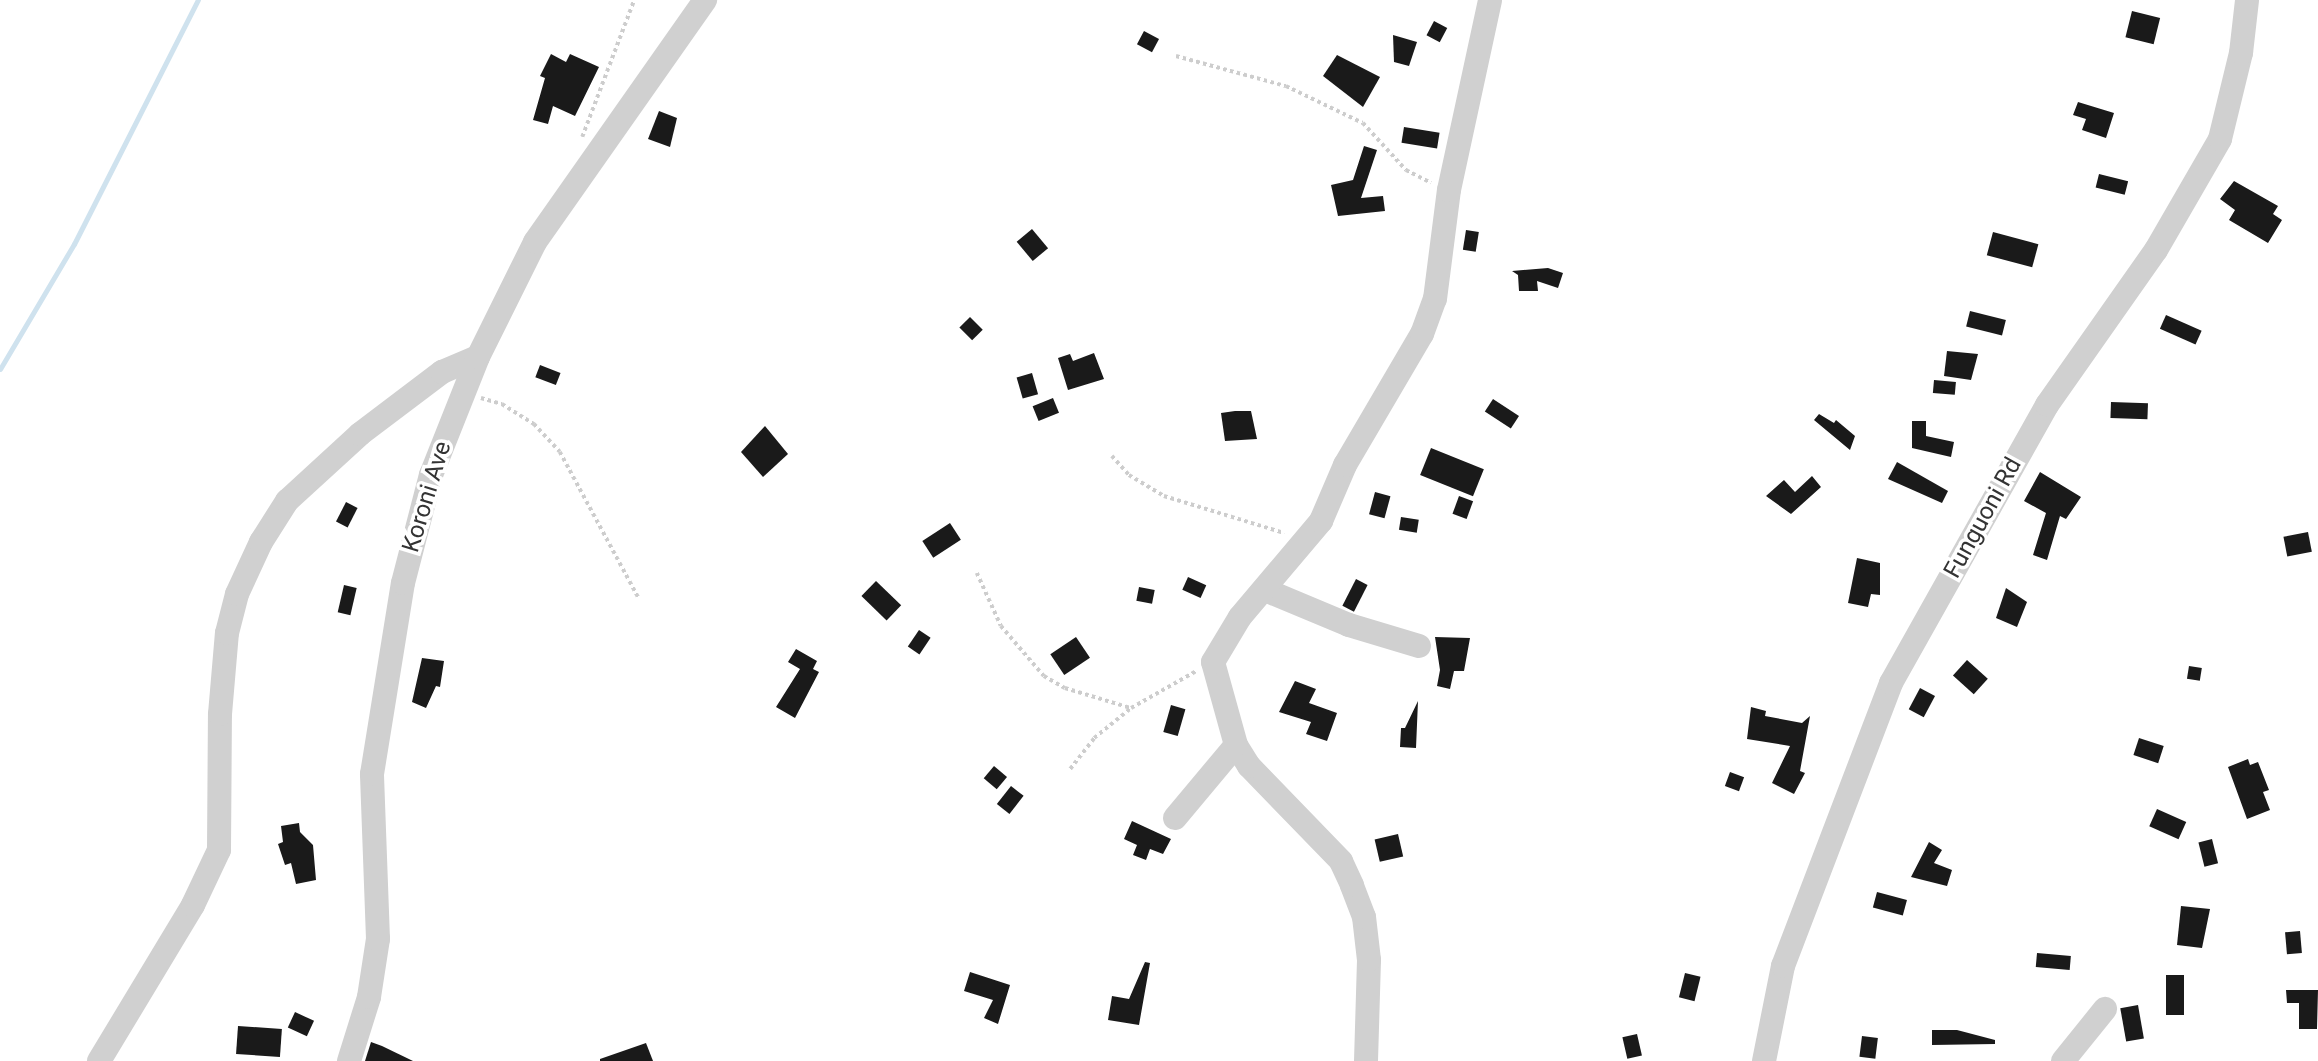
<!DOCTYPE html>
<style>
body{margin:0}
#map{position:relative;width:2318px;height:1061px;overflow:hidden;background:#fff;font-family:Roboto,sans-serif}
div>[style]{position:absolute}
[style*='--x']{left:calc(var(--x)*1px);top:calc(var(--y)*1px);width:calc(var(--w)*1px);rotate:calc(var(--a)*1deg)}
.stream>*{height:5px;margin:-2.5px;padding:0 2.5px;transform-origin:2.5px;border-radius:2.5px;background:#cfe2ee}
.building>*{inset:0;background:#1a1a1a;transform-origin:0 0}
.path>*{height:3.5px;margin-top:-1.75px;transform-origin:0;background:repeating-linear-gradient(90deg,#cdcdcd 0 3.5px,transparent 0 7px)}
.minor>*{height:24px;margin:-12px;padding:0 12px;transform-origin:12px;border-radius:12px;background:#d0d0d0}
span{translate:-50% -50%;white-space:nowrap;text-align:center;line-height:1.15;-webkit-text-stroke:7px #fff;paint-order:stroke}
.street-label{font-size:24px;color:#333}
</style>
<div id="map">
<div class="stream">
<i style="--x:0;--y:369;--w:145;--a:-59.4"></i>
<i style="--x:74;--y:244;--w:274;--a:-63.1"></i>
</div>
<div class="building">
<i style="left:2132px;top:11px;width:29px;height:27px;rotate:14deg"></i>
<i style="left:1434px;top:21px;width:15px;height:16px;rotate:28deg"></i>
<i style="left:1144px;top:31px;width:17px;height:15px;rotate:28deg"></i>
<i style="clip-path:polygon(1393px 35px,1417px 42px,1409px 66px,1394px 62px)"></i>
<i style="clip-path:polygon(551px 54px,566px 62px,570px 54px,599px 67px,575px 116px,553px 106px,548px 124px,533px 120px,545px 78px,540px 76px)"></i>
<i style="clip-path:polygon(1337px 55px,1380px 77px,1363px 107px,1323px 76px)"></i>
<i style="clip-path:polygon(2078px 102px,2114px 113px,2106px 138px,2082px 130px,2086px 119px,2073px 115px)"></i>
<i style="clip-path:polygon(659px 111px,677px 118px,670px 147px,648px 139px)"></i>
<i style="left:1404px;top:127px;width:36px;height:16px;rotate:9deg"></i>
<i style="clip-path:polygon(1364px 146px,1377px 150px,1361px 198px,1383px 196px,1385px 211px,1338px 216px,1331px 185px,1353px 180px)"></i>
<i style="left:2099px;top:174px;width:30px;height:14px;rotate:14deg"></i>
<i style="clip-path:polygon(2234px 181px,2278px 206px,2273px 214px,2282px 220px,2268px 243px,2229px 220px,2235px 210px,2220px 199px)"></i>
<i style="left:1032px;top:229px;width:25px;height:20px;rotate:50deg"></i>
<i style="left:1466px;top:230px;width:13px;height:20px;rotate:9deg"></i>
<i style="left:1993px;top:232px;width:47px;height:24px;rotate:15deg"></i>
<i style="clip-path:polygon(1548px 268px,1563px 273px,1558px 288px,1537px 281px,1538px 291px,1519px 291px,1518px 275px,1512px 271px)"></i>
<i style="left:1970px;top:311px;width:37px;height:16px;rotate:14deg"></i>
<i style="left:2166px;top:315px;width:39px;height:15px;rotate:24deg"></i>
<i style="left:970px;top:317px;width:18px;height:15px;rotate:45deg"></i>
<i style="clip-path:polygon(1947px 351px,1978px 354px,1971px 380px,1944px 376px)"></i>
<i style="clip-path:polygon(1094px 353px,1104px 379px,1068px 390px,1058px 358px,1070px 354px,1073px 361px)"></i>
<i style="left:540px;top:365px;width:22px;height:13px;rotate:21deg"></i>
<i style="left:1032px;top:373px;width:22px;height:16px;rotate:74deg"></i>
<i style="left:1934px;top:380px;width:22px;height:13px;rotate:5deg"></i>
<i style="left:1053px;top:398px;width:16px;height:22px;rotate:68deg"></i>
<i style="left:1493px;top:399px;width:31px;height:15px;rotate:33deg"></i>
<i style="left:2111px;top:402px;width:37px;height:16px;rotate:2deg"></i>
<i style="clip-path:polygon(1235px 411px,1251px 411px,1257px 439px,1225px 441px,1221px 413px)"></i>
<i style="clip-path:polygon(1819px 414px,1834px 423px,1836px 420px,1855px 436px,1850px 450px,1814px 420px)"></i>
<i style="clip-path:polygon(1912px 421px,1926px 421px,1926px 436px,1954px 442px,1951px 457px,1912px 448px)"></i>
<i style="clip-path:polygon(765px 426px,788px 454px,763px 477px,741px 452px)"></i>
<i style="left:1431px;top:448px;width:57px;height:29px;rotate:22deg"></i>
<i style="clip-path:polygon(1897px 462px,1948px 491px,1942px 503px,1888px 479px)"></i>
<i style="clip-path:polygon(2040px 472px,2081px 497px,2066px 519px,2060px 516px,2047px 560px,2033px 555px,2046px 513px,2024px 501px)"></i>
<i style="clip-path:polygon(1812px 476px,1821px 487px,1791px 514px,1766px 496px,1784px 480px,1795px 492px)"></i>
<i style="left:1375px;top:492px;width:16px;height:23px;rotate:15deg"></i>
<i style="left:1459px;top:496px;width:15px;height:19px;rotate:20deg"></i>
<i style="left:346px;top:502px;width:13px;height:22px;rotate:27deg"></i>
<i style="left:1401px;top:517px;width:18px;height:13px;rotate:9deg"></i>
<i style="left:950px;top:523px;width:20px;height:33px;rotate:57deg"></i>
<i style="left:2308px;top:532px;width:20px;height:25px;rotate:79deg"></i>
<i style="clip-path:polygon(1857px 558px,1880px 563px,1880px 595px,1871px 594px,1868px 607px,1848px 603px)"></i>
<i style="left:1188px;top:577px;width:20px;height:14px;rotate:24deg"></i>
<i style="left:1356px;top:579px;width:13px;height:30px;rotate:27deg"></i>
<i style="left:876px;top:581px;width:35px;height:21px;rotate:44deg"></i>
<i style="left:344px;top:585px;width:13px;height:28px;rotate:13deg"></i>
<i style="left:1139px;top:587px;width:16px;height:14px;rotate:11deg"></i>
<i style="clip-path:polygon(2006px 588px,2027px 602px,2017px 627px,1996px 618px)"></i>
<i style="left:919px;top:630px;width:14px;height:20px;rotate:34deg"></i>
<i style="left:1076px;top:637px;width:25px;height:31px;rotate:56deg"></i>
<i style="clip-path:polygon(1435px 637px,1470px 638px,1464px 671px,1454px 671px,1450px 689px,1437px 686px,1440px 670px)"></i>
<i style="clip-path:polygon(796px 649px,817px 661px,813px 669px,819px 672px,795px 718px,776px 707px,800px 669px,788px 662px)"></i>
<i style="clip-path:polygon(422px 658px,444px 661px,440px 687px,436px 686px,426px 708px,412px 702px)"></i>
<i style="left:1967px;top:660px;width:28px;height:21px;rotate:42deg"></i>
<i style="left:2189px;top:666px;width:13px;height:13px;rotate:9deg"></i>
<i style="clip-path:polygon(1295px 681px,1316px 689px,1309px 703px,1337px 713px,1327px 741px,1306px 734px,1311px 722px,1279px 712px)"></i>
<i style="left:1920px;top:688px;width:17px;height:24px;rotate:28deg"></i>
<i style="clip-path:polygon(1418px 701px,1416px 748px,1400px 747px,1401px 728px,1405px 728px)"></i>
<i style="left:1171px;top:705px;width:15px;height:28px;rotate:16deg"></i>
<i style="clip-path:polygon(1751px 707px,1766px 711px,1765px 716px,1802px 723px,1810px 716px,1800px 771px,1805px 773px,1794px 794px,1772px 783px,1790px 746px,1747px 739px)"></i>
<i style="left:2139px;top:738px;width:26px;height:18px;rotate:18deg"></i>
<i style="clip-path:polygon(2248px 759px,2250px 765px,2258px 762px,2269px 790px,2263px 792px,2270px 810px,2247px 819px,2228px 767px)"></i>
<i style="left:994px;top:766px;width:17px;height:16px;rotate:40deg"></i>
<i style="left:1730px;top:772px;width:15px;height:15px;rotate:20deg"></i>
<i style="left:1011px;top:786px;width:16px;height:23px;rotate:38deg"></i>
<i style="left:2157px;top:809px;width:32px;height:19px;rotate:24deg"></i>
<i style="clip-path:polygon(1132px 821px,1171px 839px,1163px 854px,1150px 849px,1146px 860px,1133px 855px,1137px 845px,1124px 839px)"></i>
<i style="clip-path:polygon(299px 823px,300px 832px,313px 845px,316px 880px,296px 884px,291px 863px,285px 865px,278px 844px,283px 842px,281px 826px)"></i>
<i style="left:1398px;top:834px;width:23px;height:24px;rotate:77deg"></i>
<i style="left:2212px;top:839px;width:25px;height:14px;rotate:76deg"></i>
<i style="clip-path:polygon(1929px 842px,1942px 850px,1934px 863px,1952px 870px,1947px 886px,1911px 877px)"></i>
<i style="left:1877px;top:892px;width:31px;height:16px;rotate:15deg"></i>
<i style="clip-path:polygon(2181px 906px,2210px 909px,2202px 948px,2177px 945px)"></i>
<i style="left:2300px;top:931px;width:22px;height:15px;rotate:85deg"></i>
<i style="left:2037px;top:953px;width:34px;height:14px;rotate:5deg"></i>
<i style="clip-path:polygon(1145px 962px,1150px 963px,1139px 1025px,1108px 1020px,1112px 996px,1129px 999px)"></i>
<i style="clip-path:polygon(970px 972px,1010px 985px,998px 1024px,984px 1018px,993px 1000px,964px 991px)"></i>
<i style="left:1685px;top:973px;width:16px;height:25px;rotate:14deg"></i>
<i style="left:2166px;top:975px;width:18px;height:40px"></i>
<i style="clip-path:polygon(2286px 990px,2318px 990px,2317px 1029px,2299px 1029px,2299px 1003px,2287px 1003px)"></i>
<i style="left:2138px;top:1005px;width:34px;height:18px;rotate:80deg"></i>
<i style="left:295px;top:1012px;width:21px;height:17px;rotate:25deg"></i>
<i style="left:238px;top:1026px;width:44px;height:28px;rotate:4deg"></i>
<i style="clip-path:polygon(1932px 1030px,1957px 1030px,1995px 1040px,1995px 1044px,1932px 1045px)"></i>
<i style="left:1637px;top:1034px;width:22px;height:15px;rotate:77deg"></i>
<i style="left:1862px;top:1036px;width:16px;height:21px;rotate:7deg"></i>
<i style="clip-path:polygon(371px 1042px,382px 1046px,413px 1061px,365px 1061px)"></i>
<i style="clip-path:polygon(646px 1043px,653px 1061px,600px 1061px,600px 1059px)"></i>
</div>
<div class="path">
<i style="--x:1176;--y:56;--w:114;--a:15.3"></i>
<i style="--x:1286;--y:86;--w:85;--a:25.7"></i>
<i style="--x:1363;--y:123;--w:64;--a:47.5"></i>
<i style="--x:1406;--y:170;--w:28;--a:27"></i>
<i style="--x:582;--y:137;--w:147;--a:-69.2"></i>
<i style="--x:481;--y:398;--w:22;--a:16"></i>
<i style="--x:502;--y:404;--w:38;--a:32"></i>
<i style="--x:534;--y:424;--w:38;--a:47"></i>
<i style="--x:560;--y:452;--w:167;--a:61.7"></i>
<i style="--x:1112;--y:456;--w:25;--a:48"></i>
<i style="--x:1129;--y:475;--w:41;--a:31"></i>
<i style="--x:1164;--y:496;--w:126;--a:17.1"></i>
<i style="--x:977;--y:573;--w:58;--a:65.6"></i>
<i style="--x:1001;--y:626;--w:66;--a:49.3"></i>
<i style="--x:1044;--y:676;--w:24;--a:30"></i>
<i style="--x:1065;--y:688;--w:69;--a:16.9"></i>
<i style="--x:1070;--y:769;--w:39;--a:-52"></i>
<i style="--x:1094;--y:738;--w:48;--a:-39"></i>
<i style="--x:1131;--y:708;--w:75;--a:-29.6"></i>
</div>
<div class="minor">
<i style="--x:1265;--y:590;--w:91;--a:22.6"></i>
<i style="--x:1349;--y:625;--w:73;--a:16.7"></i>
<i style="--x:1175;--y:818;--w:95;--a:-50.1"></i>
<i style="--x:99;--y:1061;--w:182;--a:-58.9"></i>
<i style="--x:193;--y:905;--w:61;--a:-64.7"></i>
<i style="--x:219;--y:850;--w:136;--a:-89.6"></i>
<i style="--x:220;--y:714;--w:81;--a:-85.1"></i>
<i style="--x:227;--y:633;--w:40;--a:-75.6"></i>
<i style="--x:237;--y:594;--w:57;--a:-65.2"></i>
<i style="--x:261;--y:542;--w:49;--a:-57.6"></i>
<i style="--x:287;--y:501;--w:99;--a:-42.5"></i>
<i style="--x:360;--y:434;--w:103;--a:-37.1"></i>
<i style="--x:442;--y:372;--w:39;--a:-23"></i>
<i style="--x:349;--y:1061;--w:67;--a:-72.6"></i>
<i style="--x:369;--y:997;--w:59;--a:-81.2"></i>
<i style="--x:378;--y:939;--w:165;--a:-92.1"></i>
<i style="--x:372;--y:774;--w:193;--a:-80.8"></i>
<i style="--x:403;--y:583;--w:112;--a:-75.5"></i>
<i style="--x:431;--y:475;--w:127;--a:-68.3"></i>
<i style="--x:478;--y:357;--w:128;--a:-63.6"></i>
<i style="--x:535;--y:242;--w:296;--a:-54.9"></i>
<i style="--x:1366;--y:1061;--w:101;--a:-88.3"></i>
<i style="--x:1369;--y:960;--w:43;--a:-96.6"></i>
<i style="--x:1364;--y:917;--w:34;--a:-111"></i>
<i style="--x:1352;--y:885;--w:26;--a:-115"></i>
<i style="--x:1341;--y:861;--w:132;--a:-134.1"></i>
<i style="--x:1249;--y:766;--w:25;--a:-122"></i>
<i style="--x:1236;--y:745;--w:86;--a:-105.5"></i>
<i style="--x:1213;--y:662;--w:52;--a:-59"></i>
<i style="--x:1240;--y:617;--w:126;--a:-49.8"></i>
<i style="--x:1321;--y:521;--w:61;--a:-66.8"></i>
<i style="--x:1345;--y:465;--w:152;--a:-59.6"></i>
<i style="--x:1422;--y:334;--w:37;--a:-70"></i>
<i style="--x:1435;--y:299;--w:110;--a:-82.7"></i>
<i style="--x:1449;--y:190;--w:194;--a:-77.8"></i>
<i style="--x:1764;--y:1061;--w:97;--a:-78.7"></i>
<i style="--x:1783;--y:966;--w:303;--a:-69.1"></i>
<i style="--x:1891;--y:683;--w:319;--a:-60.7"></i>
<i style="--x:2047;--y:405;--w:189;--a:-54.9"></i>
<i style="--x:2156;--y:250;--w:128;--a:-60"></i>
<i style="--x:2220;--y:139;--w:89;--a:-76.3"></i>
<i style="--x:2241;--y:53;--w:53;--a:-83.5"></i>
<i style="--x:2063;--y:1061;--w:67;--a:-51.1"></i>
</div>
<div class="street-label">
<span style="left:427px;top:497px;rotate:-73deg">Koroni Ave</span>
<span style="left:1983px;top:518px;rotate:-61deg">Funguoni Rd</span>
</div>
</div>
